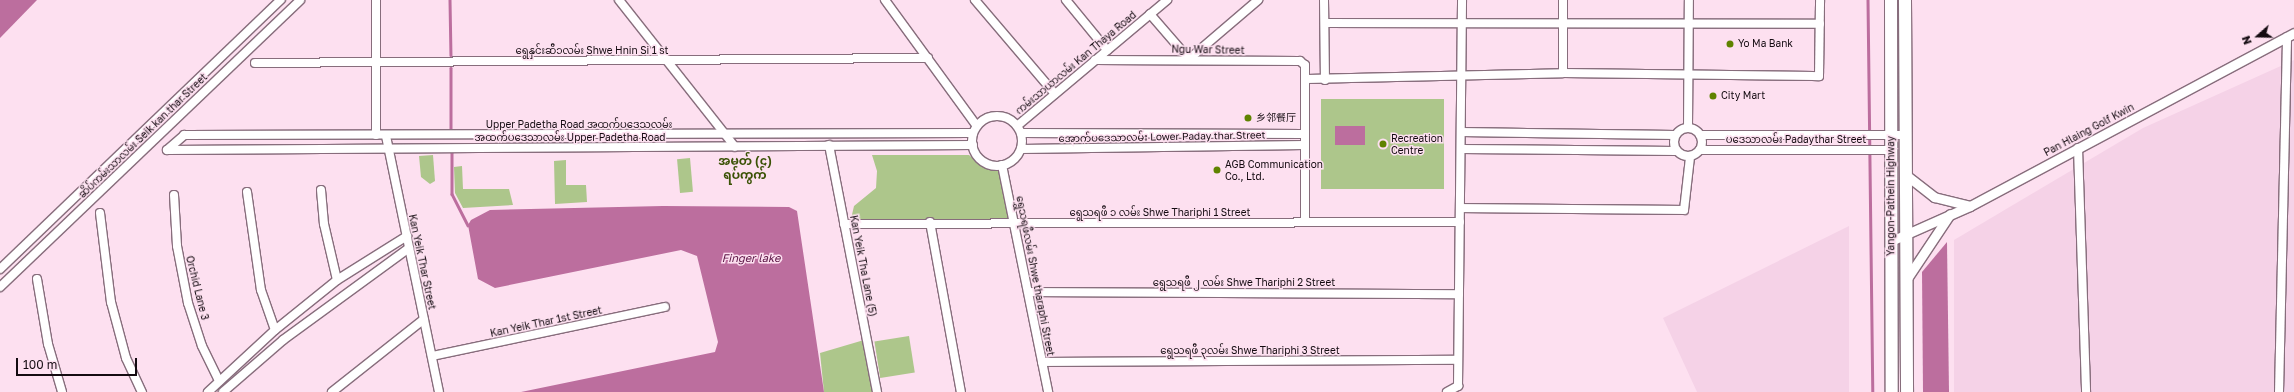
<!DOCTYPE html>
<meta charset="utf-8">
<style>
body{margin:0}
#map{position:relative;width:2294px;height:392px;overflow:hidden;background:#fde0f0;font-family:"Golos Text","Noto Sans SC","Noto Sans Myanmar",sans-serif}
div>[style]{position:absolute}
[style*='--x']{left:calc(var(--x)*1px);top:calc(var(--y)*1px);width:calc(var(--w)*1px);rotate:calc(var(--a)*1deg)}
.built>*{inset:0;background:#f5d2e7}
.green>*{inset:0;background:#adc68b;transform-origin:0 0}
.water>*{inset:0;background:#bc6e9e;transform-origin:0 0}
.stream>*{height:2.5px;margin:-1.25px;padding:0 1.25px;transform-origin:1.25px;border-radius:1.25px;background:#bc6e9e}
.roads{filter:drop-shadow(1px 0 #876d7c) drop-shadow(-1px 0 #876d7c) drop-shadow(0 1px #876d7c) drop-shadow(0 -1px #876d7c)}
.minor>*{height:8px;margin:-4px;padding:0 4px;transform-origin:4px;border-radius:4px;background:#fff}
.minor>.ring{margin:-4px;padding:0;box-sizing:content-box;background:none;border:8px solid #fff;border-radius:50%}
.tertiary>*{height:9px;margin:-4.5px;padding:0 4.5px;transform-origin:4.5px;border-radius:4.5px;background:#fff}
.primary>*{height:12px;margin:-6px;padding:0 6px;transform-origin:6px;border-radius:6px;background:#fff}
.dots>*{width:11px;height:11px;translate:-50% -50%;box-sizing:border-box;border:2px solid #fde0f0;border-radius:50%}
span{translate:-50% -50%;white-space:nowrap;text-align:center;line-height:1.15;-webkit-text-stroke:3px #fde0f0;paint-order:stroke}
.poi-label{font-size:10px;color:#140b11}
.left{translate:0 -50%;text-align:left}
.street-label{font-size:10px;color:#140b11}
.water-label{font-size:11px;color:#591243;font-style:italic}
.quarter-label{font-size:12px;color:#3b5206;font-weight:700}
.north{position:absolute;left:2238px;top:16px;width:40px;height:40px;-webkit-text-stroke:3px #fde0f0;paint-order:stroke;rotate:250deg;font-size:11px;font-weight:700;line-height:16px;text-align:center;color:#140b11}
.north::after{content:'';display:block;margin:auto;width:14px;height:18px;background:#140b11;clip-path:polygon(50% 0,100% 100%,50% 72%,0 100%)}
.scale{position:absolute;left:16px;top:358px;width:121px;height:18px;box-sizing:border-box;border:2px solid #140b11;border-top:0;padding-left:5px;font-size:12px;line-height:14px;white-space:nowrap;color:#140b11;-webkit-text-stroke:3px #fde0f0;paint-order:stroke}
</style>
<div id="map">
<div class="built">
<i style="clip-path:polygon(2294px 60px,2294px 392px,1954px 392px,1954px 240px,2143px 128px)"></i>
<i style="clip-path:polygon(1849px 226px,1849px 392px,1697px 392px,1663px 318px)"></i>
</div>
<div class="green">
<i style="left:1321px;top:99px;width:123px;height:90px"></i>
<i style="clip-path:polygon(433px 155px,435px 181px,430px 184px,421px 177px,419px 156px)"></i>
<i style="clip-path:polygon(872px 155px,969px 155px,982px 166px,998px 170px,1009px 219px,851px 219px,854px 206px,876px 188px,877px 171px)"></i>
<i style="left:690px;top:158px;width:34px;height:13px;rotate:85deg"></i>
<i style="clip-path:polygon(566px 160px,566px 185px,586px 185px,587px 202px,555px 204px,554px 161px)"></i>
<i style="clip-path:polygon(462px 166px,463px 189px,509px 189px,513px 205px,463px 208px,455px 193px,454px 167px)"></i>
<i style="left:909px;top:336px;width:37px;height:35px;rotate:81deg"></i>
<i style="clip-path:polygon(864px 340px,873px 392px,824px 392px,820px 353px)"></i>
</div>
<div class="water">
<i style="clip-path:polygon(0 0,37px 0,0 38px)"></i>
<i style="left:1335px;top:126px;width:30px;height:19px"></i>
<i style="clip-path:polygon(663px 206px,789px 207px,797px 211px,824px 392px,521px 392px,715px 352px,718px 342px,697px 256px,681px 250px,495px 288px,478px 279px,468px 225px,471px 220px,490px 210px)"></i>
<i style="clip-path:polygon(1947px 242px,1949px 392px,1923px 392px,1922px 272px)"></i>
</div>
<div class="stream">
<i style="--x:450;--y:0;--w:55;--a:89"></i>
<i style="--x:1868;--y:0;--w:392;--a:89.3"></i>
<i style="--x:451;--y:68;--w:63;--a:90"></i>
<i style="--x:452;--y:153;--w:41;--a:90"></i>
<i style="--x:452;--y:194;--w:35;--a:63"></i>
</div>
<div class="roads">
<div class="minor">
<i style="--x:619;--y:0;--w:187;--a:51.7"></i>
<i style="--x:885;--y:0;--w:156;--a:53.9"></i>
<i style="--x:975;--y:0;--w:123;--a:49.6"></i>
<i style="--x:1066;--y:0;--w:65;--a:50.6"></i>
<i style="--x:1324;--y:0;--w:80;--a:89.3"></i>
<i style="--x:1150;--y:14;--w:60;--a:49.1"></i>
<i style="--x:1189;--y:59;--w:91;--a:-40.5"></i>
<i style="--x:1325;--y:23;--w:495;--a:0.1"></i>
<i style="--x:1095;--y:60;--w:205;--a:0.3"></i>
<i style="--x:1300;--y:61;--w:6;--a:39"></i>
<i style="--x:1305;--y:65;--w:157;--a:90"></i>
<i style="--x:255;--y:63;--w:673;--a:-0.43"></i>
<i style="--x:1563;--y:73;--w:73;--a:-90"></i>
<i style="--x:1307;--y:79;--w:256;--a:-1.3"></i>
<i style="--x:1563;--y:73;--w:256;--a:0.7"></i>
<i style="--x:1819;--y:76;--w:76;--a:-89.2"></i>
<i class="ring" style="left:972px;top:116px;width:42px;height:42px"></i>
<i style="--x:1017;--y:126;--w:196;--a:-40"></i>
<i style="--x:1688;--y:128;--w:128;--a:-89.6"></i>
<i class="ring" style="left:1674px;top:128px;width:20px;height:20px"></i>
<i style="--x:1461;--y:132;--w:214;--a:0.8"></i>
<i style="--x:1021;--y:133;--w:283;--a:0.2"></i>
<i style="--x:376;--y:135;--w:135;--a:-90"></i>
<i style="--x:1700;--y:135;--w:206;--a:0"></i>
<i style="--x:386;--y:136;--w:261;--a:78.3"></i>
<i style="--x:829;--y:145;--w:252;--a:79"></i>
<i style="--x:2078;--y:148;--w:244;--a:88.1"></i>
<i style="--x:1021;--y:149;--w:283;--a:-0.8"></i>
<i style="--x:1461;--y:149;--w:215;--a:0.5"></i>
<i style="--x:167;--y:150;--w:23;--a:-41"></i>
<i style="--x:184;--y:135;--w:789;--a:-0.15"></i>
<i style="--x:167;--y:150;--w:806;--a:-0.36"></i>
<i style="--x:1700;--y:150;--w:192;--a:0"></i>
<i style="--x:1002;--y:165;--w:232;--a:78.5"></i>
<i style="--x:321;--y:190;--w:34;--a:85"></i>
<i style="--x:324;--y:224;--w:57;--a:76.9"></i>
<i style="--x:247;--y:192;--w:99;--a:81.9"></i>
<i style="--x:261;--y:290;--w:42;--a:70.7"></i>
<i style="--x:174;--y:195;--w:51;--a:86.6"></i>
<i style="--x:177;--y:246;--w:58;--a:79.1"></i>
<i style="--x:188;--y:303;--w:45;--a:72"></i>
<i style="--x:202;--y:346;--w:39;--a:64"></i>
<i style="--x:1460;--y:208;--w:224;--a:0.5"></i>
<i style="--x:1684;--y:210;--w:53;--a:-83.5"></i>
<i style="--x:100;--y:213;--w:90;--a:83"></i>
<i style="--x:111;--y:302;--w:58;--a:75"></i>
<i style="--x:126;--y:358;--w:38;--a:65"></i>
<i style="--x:930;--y:222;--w:173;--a:79.7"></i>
<i style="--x:844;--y:224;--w:616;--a:-0.19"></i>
<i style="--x:0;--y:269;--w:389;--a:-43.8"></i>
<i style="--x:37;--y:279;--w:66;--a:80.4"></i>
<i style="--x:48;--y:344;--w:50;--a:73.7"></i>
<i style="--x:0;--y:287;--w:415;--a:-43.7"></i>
<i style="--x:1029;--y:292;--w:430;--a:0.3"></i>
<i style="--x:432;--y:356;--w:238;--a:-11.9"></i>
<i style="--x:1042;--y:362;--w:416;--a:-0.3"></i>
<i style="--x:208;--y:392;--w:91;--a:-42.8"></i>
<i style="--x:275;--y:330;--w:80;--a:-38.9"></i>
<i style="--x:337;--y:280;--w:83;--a:-32.2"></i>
<i style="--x:223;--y:392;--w:79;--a:-40.9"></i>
<i style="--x:283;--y:340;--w:156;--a:-36.1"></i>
<i style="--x:332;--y:392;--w:117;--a:-38.4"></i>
<i style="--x:1447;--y:392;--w:13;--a:-29"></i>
<i style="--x:1458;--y:386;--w:386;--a:-89.4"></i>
<i style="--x:2279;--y:392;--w:355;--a:-88.7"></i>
</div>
<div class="tertiary">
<i style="--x:1906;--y:175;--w:36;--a:38"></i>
<i style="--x:1934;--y:197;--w:37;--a:14"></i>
<i style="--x:1891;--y:241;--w:86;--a:-23.9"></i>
<i style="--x:1970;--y:206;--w:367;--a:-28.1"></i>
<i style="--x:1906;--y:280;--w:79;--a:-56.3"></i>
</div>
<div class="primary">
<i style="--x:1891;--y:0;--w:392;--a:89.9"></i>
<i style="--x:1905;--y:0;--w:392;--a:89.7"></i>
</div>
</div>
<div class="dots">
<i style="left:1730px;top:44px;background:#5f8300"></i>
<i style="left:1713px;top:96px;background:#5f8300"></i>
<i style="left:1248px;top:118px;background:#5f8300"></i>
<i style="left:1383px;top:144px;background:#5f8300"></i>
<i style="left:1217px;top:170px;background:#5f8300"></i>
</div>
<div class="poi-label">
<span class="left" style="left:1738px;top:44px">Yo Ma Bank</span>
<span class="left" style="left:1721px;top:96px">City Mart</span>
<span class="left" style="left:1256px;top:118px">乡邻餐厅</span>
<span class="left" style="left:1391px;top:144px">Recreation<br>Centre</span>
<span class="left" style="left:1225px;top:170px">AGB Communication<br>Co., Ltd.</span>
</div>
<div class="street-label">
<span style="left:1208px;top:50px;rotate:1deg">Ngu War Street</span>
<span style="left:592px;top:51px">ရွေနှင်းဆီ၁လမ်း Shwe Hnin Si 1 st</span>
<span style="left:1076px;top:63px;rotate:-40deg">ကမ်းသာယာလမ်း Kan Thaya Road</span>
<span style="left:579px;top:125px">Upper Padetha Road အထက်ပဒေသလမ်း</span>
<span style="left:2089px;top:130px;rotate:-28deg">Pan Hlaing Golf Kwin</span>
<span style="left:143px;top:136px;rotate:-44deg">ဆိပ်ကမ်းသာလမ်း Seik kan thar Street</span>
<span style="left:1162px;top:137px;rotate:-1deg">အောက်ပဒေသာလမ်း Lower Paday thar Street</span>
<span style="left:570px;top:138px">အထက်ပဒေသာလမ်း Upper Padetha Road</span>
<span style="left:1796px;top:140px">ပဒေသာလမ်း Padaythar Street</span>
<span style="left:1891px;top:196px;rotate:-90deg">Yangon-Pathein Highway</span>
<span style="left:1160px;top:213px">ရွေသရဖီ ၁ လမ်း Shwe Thariphi 1 Street</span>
<span style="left:422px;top:262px;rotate:78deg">Kan Yeik Thar Street</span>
<span style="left:863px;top:266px;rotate:79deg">Kan Yeik Tha Lane (5)</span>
<span style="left:1035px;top:276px;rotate:79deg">ရွှေသရဖီလမ်း Shwe tharaphi Street</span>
<span style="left:1244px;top:283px">ရွေသရဖီ ၂ လမ်း Shwe Thariphi 2 Street</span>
<span style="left:197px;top:288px;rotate:76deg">Orchid Lane 3</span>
<span style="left:546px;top:322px;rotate:-12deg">Kan Yeik Thar 1st Street</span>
<span style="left:1250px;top:351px">ရွေသရဖီ ၃လမ်း Shwe Thariphi 3 Street</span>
</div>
<div class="water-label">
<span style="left:751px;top:258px">Finger lake</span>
</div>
<div class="quarter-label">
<span style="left:745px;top:168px">အမှတ် (၄)<br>ရပ်ကွက်</span>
</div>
<div class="north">N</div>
<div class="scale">100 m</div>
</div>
